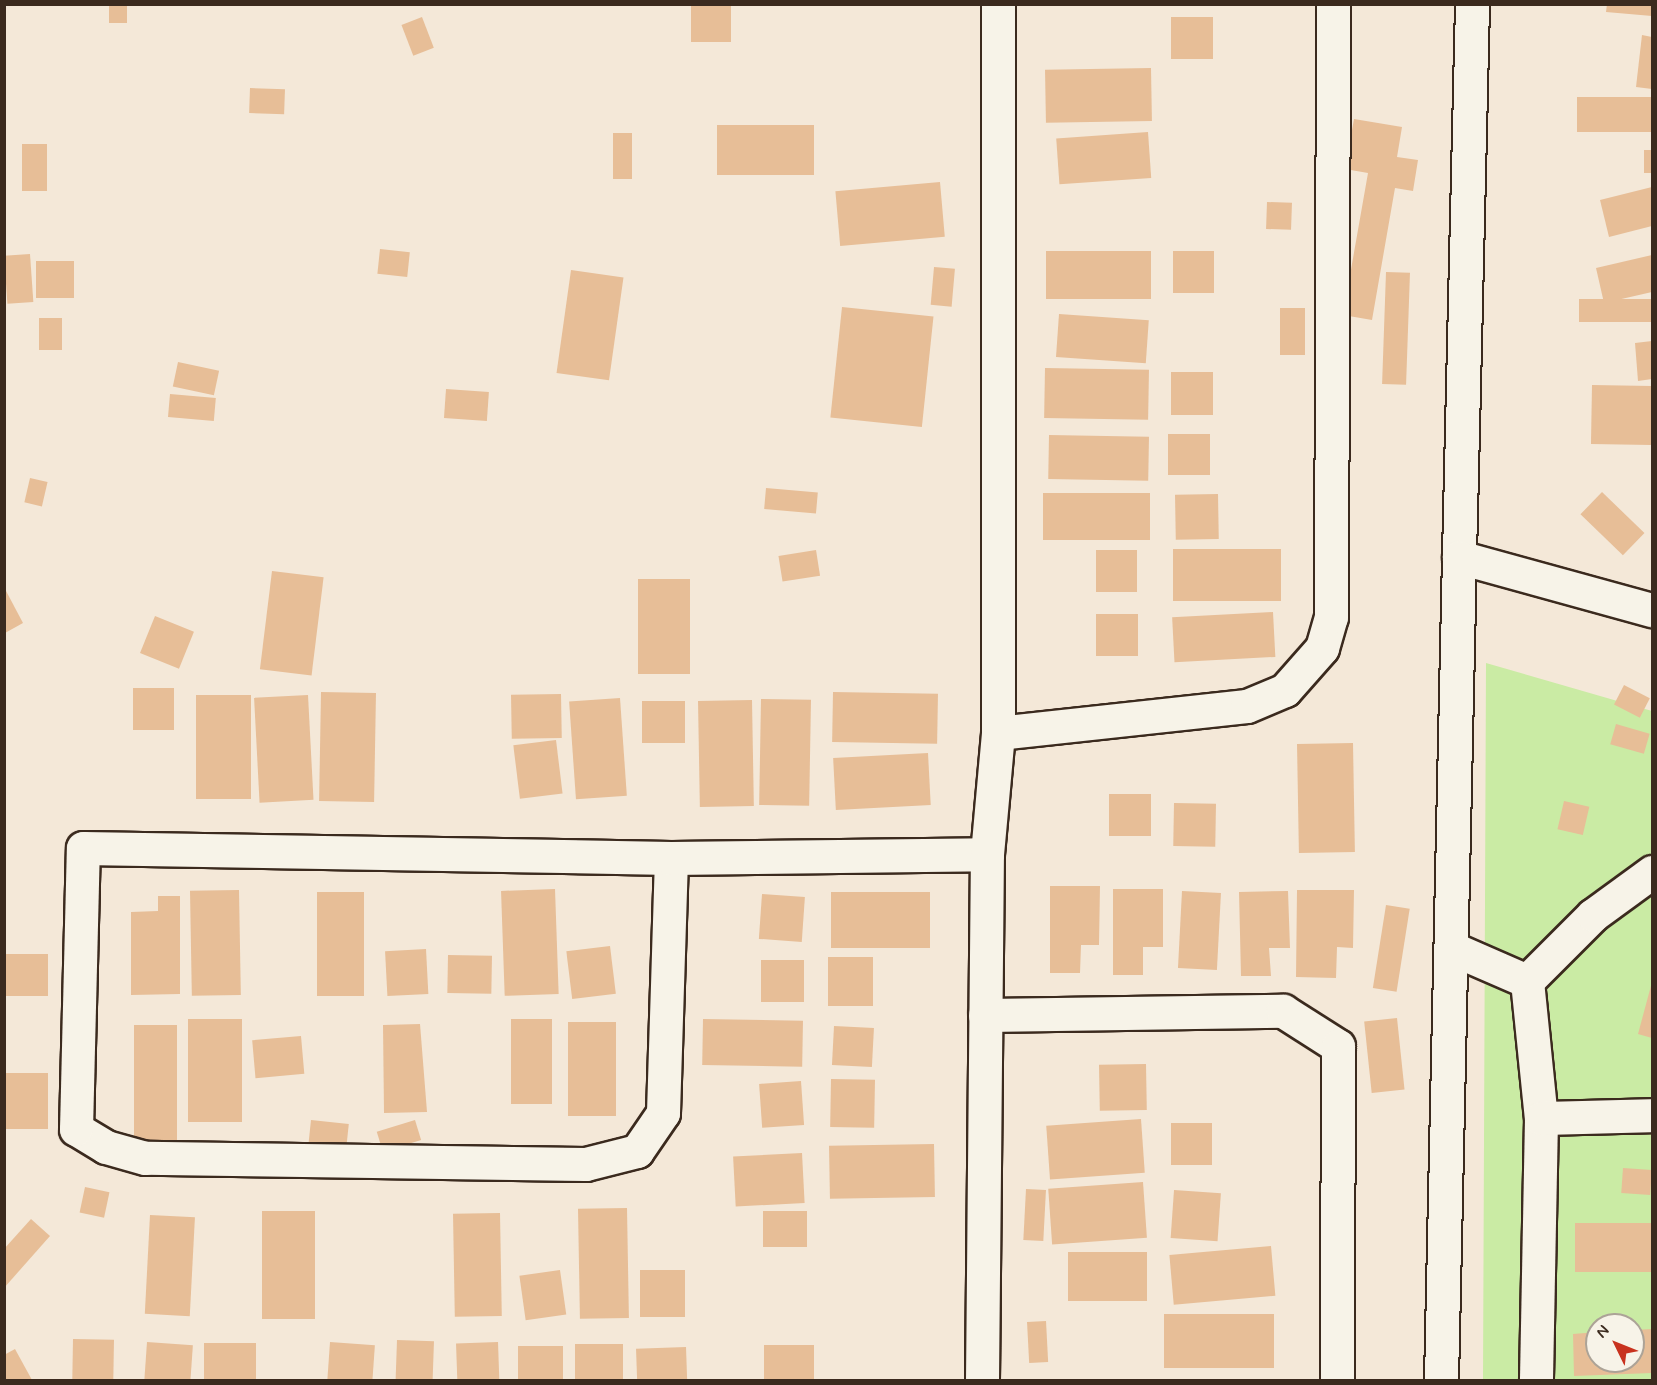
<!DOCTYPE html>
<style>
body{margin:0}
#map{position:relative;width:1657px;height:1385px;overflow:hidden;background:#f4e8d8;font-family:Mynerve,sans-serif}
div>[style]{position:absolute}
[style*='--x']{left:calc(var(--x)*1px);top:calc(var(--y)*1px);width:calc(var(--w)*1px);rotate:calc(var(--a)*1deg)}
.green>*{inset:0;background:#caeba4}
.building>*{inset:0;background:#e7be97;transform-origin:0 0}
.roads{filter:drop-shadow(2px 0 #3b2a1e) drop-shadow(-2px 0 #3b2a1e) drop-shadow(0 2px #3b2a1e) drop-shadow(0 -2px #3b2a1e)}
.minor>*{height:33px;margin:-16.5px;padding:0 16.5px;transform-origin:16.5px;border-radius:16.5px;background:#f7f3e8}
span{translate:-50% -50%;white-space:nowrap;text-align:center;line-height:1.15;-webkit-text-stroke:4.5px #f7f3e8;paint-order:stroke}
.frame{position:absolute;inset:0;border:6px solid #3b2a1e;pointer-events:none}
.north{position:absolute;left:1585px;top:1313px;width:60px;height:60px;box-sizing:border-box;background:#f7f3e8;border:2px solid #aca397;border-radius:50%;rotate:313deg;font-size:16px;font-weight:700;line-height:24px;text-align:center;color:#3b2a1e}
.north::after{content:'';display:block;margin:auto;width:21px;height:27px;background:#c8321e;clip-path:polygon(50% 0,100% 100%,50% 72%,0 100%)}
</style>
<div id="map">
<div class="green">
<i style="clip-path:polygon(evenodd,1486px 663px,1652px 711px,1652px 1380px,1483px 1380px,1486px 663px,1597px 1325px,1633px 1325px,1633px 1361px,1597px 1361px,1597px 1325px)"></i>
</div>
<div class="building">
<i style="left:109px;top:4px;width:18px;height:19px"></i>
<i style="left:691px;top:4px;width:40px;height:38px"></i>
<i style="clip-path:polygon(1607px 4px,1652px 4px,1652px 16px,1606px 12px)"></i>
<i style="left:422px;top:17px;width:33px;height:22px;rotate:69deg"></i>
<i style="left:1171px;top:17px;width:42px;height:42px"></i>
<i style="clip-path:polygon(1642px 35px,1652px 37px,1652px 89px,1636px 87px)"></i>
<i style="left:1151px;top:68px;width:53px;height:106px;rotate:89deg"></i>
<i style="left:250px;top:88px;width:35px;height:25px;rotate:2deg"></i>
<i style="left:1652px;top:97px;width:35px;height:75px;rotate:90deg"></i>
<i style="clip-path:polygon(1354px 119px,1402px 127px,1397px 157px,1418px 160px,1413px 191px,1395px 188px,1372px 320px,1343px 315px,1368px 173px,1345px 169px)"></i>
<i style="left:717px;top:125px;width:97px;height:50px"></i>
<i style="left:1148px;top:132px;width:46px;height:92px;rotate:86deg"></i>
<i style="left:613px;top:133px;width:19px;height:46px"></i>
<i style="left:22px;top:144px;width:25px;height:47px"></i>
<i style="left:1644px;top:150px;width:8px;height:23px"></i>
<i style="left:940px;top:182px;width:55px;height:105px;rotate:85deg"></i>
<i style="clip-path:polygon(1652px 187px,1652px 226px,1609px 237px,1600px 200px)"></i>
<i style="left:1267px;top:202px;width:25px;height:27px;rotate:2deg"></i>
<i style="left:380px;top:249px;width:30px;height:25px;rotate:6deg"></i>
<i style="left:1046px;top:251px;width:105px;height:48px"></i>
<i style="left:1173px;top:251px;width:41px;height:42px"></i>
<i style="left:30px;top:254px;width:48px;height:26px;rotate:86deg"></i>
<i style="clip-path:polygon(1652px 255px,1652px 292px,1604px 303px,1596px 268px)"></i>
<i style="left:74px;top:261px;width:37px;height:38px;rotate:90deg"></i>
<i style="left:934px;top:267px;width:21px;height:38px;rotate:5deg"></i>
<i style="left:571px;top:270px;width:53px;height:104px;rotate:8deg"></i>
<i style="left:1386px;top:272px;width:24px;height:112px;rotate:2deg"></i>
<i style="left:1652px;top:299px;width:23px;height:73px;rotate:90deg"></i>
<i style="left:842px;top:307px;width:92px;height:111px;rotate:6deg"></i>
<i style="left:1280px;top:308px;width:25px;height:47px"></i>
<i style="left:1059px;top:314px;width:90px;height:43px;rotate:4deg"></i>
<i style="left:39px;top:318px;width:23px;height:32px"></i>
<i style="clip-path:polygon(1652px 341px,1652px 379px,1638px 381px,1635px 343px)"></i>
<i style="left:178px;top:362px;width:42px;height:25px;rotate:12deg"></i>
<i style="left:1045px;top:368px;width:104px;height:50px;rotate:1deg"></i>
<i style="left:1171px;top:372px;width:42px;height:43px"></i>
<i style="left:1592px;top:385px;width:60px;height:59px;rotate:1deg"></i>
<i style="left:446px;top:389px;width:43px;height:29px;rotate:4deg"></i>
<i style="left:170px;top:394px;width:46px;height:23px;rotate:5deg"></i>
<i style="left:1168px;top:434px;width:42px;height:41px"></i>
<i style="left:1049px;top:435px;width:100px;height:44px;rotate:1deg"></i>
<i style="left:30px;top:478px;width:18px;height:25px;rotate:13deg"></i>
<i style="left:766px;top:488px;width:52px;height:21px;rotate:5deg"></i>
<i style="left:1602px;top:492px;width:59px;height:31px;rotate:44deg"></i>
<i style="left:1043px;top:493px;width:107px;height:47px"></i>
<i style="left:1218px;top:494px;width:45px;height:43px;rotate:89deg"></i>
<i style="left:1281px;top:549px;width:52px;height:108px;rotate:90deg"></i>
<i style="left:816px;top:550px;width:26px;height:38px;rotate:81deg"></i>
<i style="left:1096px;top:550px;width:41px;height:42px"></i>
<i style="left:272px;top:571px;width:52px;height:99px;rotate:7deg"></i>
<i style="left:638px;top:579px;width:52px;height:95px"></i>
<i style="clip-path:polygon(5px 589px,23px 623px,5px 633px)"></i>
<i style="left:1273px;top:612px;width:45px;height:101px;rotate:87deg"></i>
<i style="left:1096px;top:614px;width:42px;height:42px"></i>
<i style="left:155px;top:616px;width:42px;height:40px;rotate:22deg"></i>
<i style="left:1624px;top:685px;width:29px;height:22px;rotate:27deg"></i>
<i style="left:133px;top:688px;width:41px;height:42px"></i>
<i style="left:321px;top:692px;width:55px;height:109px;rotate:1deg"></i>
<i style="left:833px;top:692px;width:105px;height:50px;rotate:1deg"></i>
<i style="left:561px;top:694px;width:44px;height:50px;rotate:89deg"></i>
<i style="left:196px;top:695px;width:55px;height:104px"></i>
<i style="left:308px;top:695px;width:105px;height:54px;rotate:87deg"></i>
<i style="left:620px;top:698px;width:98px;height:51px;rotate:86deg"></i>
<i style="left:761px;top:699px;width:50px;height:106px;rotate:1deg"></i>
<i style="left:752px;top:700px;width:106px;height:54px;rotate:89deg"></i>
<i style="left:642px;top:701px;width:43px;height:42px"></i>
<i style="left:1616px;top:724px;width:35px;height:21px;rotate:16deg"></i>
<i style="left:556px;top:740px;width:54px;height:43px;rotate:83deg"></i>
<i style="left:1353px;top:743px;width:109px;height:56px;rotate:89deg"></i>
<i style="left:928px;top:753px;width:52px;height:95px;rotate:87deg"></i>
<i style="left:1109px;top:794px;width:42px;height:42px"></i>
<i style="left:1564px;top:801px;width:26px;height:29px;rotate:13deg"></i>
<i style="left:1174px;top:803px;width:42px;height:43px;rotate:1deg"></i>
<i style="clip-path:polygon(1050px 886px,1100px 886px,1099px 945px,1081px 945px,1080px 973px,1050px 973px)"></i>
<i style="left:555px;top:889px;width:105px;height:54px;rotate:88deg"></i>
<i style="clip-path:polygon(1113px 889px,1163px 889px,1163px 947px,1143px 947px,1143px 975px,1113px 975px)"></i>
<i style="left:239px;top:890px;width:105px;height:49px;rotate:89deg"></i>
<i style="clip-path:polygon(1297px 890px,1354px 890px,1353px 948px,1337px 947px,1336px 978px,1296px 977px)"></i>
<i style="left:1182px;top:891px;width:39px;height:77px;rotate:3deg"></i>
<i style="clip-path:polygon(1288px 891px,1290px 948px,1269px 948px,1271px 976px,1241px 976px,1239px 892px)"></i>
<i style="left:317px;top:892px;width:47px;height:104px"></i>
<i style="left:930px;top:892px;width:56px;height:99px;rotate:90deg"></i>
<i style="left:762px;top:894px;width:43px;height:45px;rotate:4deg"></i>
<i style="clip-path:polygon(158px 896px,180px 896px,180px 994px,131px 995px,131px 912px,158px 911px)"></i>
<i style="left:1386px;top:905px;width:24px;height:84px;rotate:9deg"></i>
<i style="left:610px;top:946px;width:48px;height:44px;rotate:83deg"></i>
<i style="left:426px;top:949px;width:45px;height:41px;rotate:87deg"></i>
<i style="left:4px;top:954px;width:44px;height:42px"></i>
<i style="left:448px;top:955px;width:44px;height:38px;rotate:1deg"></i>
<i style="left:828px;top:957px;width:45px;height:49px"></i>
<i style="left:761px;top:960px;width:43px;height:42px"></i>
<i style="clip-path:polygon(1652px 982px,1652px 1038px,1638px 1034px)"></i>
<i style="left:1397px;top:1018px;width:72px;height:33px;rotate:84deg"></i>
<i style="left:242px;top:1019px;width:103px;height:54px;rotate:90deg"></i>
<i style="left:511px;top:1019px;width:41px;height:85px"></i>
<i style="left:703px;top:1019px;width:100px;height:46px;rotate:1deg"></i>
<i style="left:568px;top:1022px;width:48px;height:94px"></i>
<i style="clip-path:polygon(420px 1024px,427px 1112px,384px 1113px,383px 1025px)"></i>
<i style="left:134px;top:1025px;width:43px;height:117px"></i>
<i style="left:834px;top:1026px;width:40px;height:39px;rotate:3deg"></i>
<i style="left:301px;top:1036px;width:38px;height:49px;rotate:85deg"></i>
<i style="left:1146px;top:1064px;width:46px;height:47px;rotate:89deg"></i>
<i style="left:4px;top:1073px;width:44px;height:56px"></i>
<i style="left:831px;top:1079px;width:44px;height:48px;rotate:1deg"></i>
<i style="left:801px;top:1081px;width:44px;height:42px;rotate:86deg"></i>
<i style="left:1141px;top:1119px;width:54px;height:95px;rotate:86deg"></i>
<i style="left:311px;top:1120px;width:38px;height:30px;rotate:6deg"></i>
<i style="left:415px;top:1120px;width:21px;height:40px;rotate:73deg"></i>
<i style="left:1171px;top:1123px;width:41px;height:42px"></i>
<i style="left:934px;top:1144px;width:53px;height:105px;rotate:89deg"></i>
<i style="left:802px;top:1153px;width:50px;height:69px;rotate:87deg"></i>
<i style="left:1623px;top:1168px;width:29px;height:25px;rotate:4deg"></i>
<i style="left:1143px;top:1182px;width:56px;height:95px;rotate:86deg"></i>
<i style="left:85px;top:1187px;width:25px;height:26px;rotate:12deg"></i>
<i style="left:1026px;top:1189px;width:20px;height:51px;rotate:3deg"></i>
<i style="left:1174px;top:1190px;width:47px;height:48px;rotate:4deg"></i>
<i style="left:627px;top:1208px;width:110px;height:49px;rotate:89deg"></i>
<i style="left:262px;top:1211px;width:53px;height:108px"></i>
<i style="left:807px;top:1211px;width:36px;height:44px;rotate:90deg"></i>
<i style="left:500px;top:1213px;width:103px;height:47px;rotate:89deg"></i>
<i style="left:150px;top:1215px;width:45px;height:99px;rotate:3deg"></i>
<i style="clip-path:polygon(31px 1219px,50px 1236px,4px 1288px,4px 1249px)"></i>
<i style="left:1652px;top:1223px;width:49px;height:77px;rotate:90deg"></i>
<i style="left:1271px;top:1246px;width:50px;height:102px;rotate:85deg"></i>
<i style="left:1068px;top:1252px;width:79px;height:49px"></i>
<i style="left:560px;top:1270px;width:45px;height:41px;rotate:82deg"></i>
<i style="left:640px;top:1270px;width:45px;height:47px"></i>
<i style="left:1274px;top:1314px;width:54px;height:110px;rotate:90deg"></i>
<i style="left:1046px;top:1321px;width:41px;height:19px;rotate:87deg"></i>
<i style="clip-path:polygon(1652px 1329px,1652px 1373px,1574px 1376px,1573px 1334px,1597px 1332px,1597px 1361px,1633px 1361px,1633px 1330px)"></i>
<i style="left:73px;top:1339px;width:41px;height:41px;rotate:1deg"></i>
<i style="left:397px;top:1340px;width:37px;height:40px;rotate:2deg"></i>
<i style="left:147px;top:1342px;width:46px;height:38px;rotate:4deg"></i>
<i style="left:330px;top:1342px;width:45px;height:38px;rotate:4deg"></i>
<i style="left:498px;top:1342px;width:38px;height:42px;rotate:88deg"></i>
<i style="left:204px;top:1343px;width:52px;height:37px"></i>
<i style="left:575px;top:1344px;width:48px;height:36px"></i>
<i style="left:814px;top:1345px;width:35px;height:50px;rotate:90deg"></i>
<i style="left:518px;top:1346px;width:45px;height:34px"></i>
<i style="left:686px;top:1347px;width:33px;height:50px;rotate:88deg"></i>
<i style="clip-path:polygon(15px 1349px,32px 1380px,4px 1380px,4px 1355px)"></i>
</div>
<div class="roads">
<div class="minor">
<i style="--x:1472;--y:4;--w:553;--a:91.35"></i>
<i style="--x:1459;--y:557;--w:200;--a:15.4"></i>
<i style="--x:998;--y:733;--w:250;--a:-6.2"></i>
<i style="--x:1247;--y:706;--w:41;--a:-22.8"></i>
<i style="--x:1285;--y:690;--w:56;--a:-48.6"></i>
<i style="--x:1322;--y:648;--w:32;--a:-74"></i>
<i style="--x:1331;--y:617;--w:613;--a:-89.81"></i>
<i style="--x:671;--y:858;--w:255;--a:91.8"></i>
<i style="--x:663;--y:1113;--w:46;--a:124.4"></i>
<i style="--x:637;--y:1151;--w:53;--a:165.7"></i>
<i style="--x:586;--y:1164;--w:441;--a:-179.2"></i>
<i style="--x:145;--y:1158;--w:41;--a:-164.2"></i>
<i style="--x:106;--y:1147;--w:35;--a:-149"></i>
<i style="--x:76;--y:1129;--w:281;--a:-88.6"></i>
<i style="--x:83;--y:848;--w:588;--a:0.97"></i>
<i style="--x:671;--y:858;--w:316;--a:-0.7"></i>
<i style="--x:1451;--y:948;--w:83;--a:23.5"></i>
<i style="--x:1527;--y:981;--w:138;--a:84.2"></i>
<i style="--x:1541;--y:1118;--w:262;--a:91.1"></i>
<i style="--x:1527;--y:981;--w:93;--a:-45"></i>
<i style="--x:1593;--y:915;--w:73;--a:-36.1"></i>
<i style="--x:985;--y:1015;--w:298;--a:-0.8"></i>
<i style="--x:1283;--y:1011;--w:65;--a:32.5"></i>
<i style="--x:1338;--y:1046;--w:334;--a:90.2"></i>
<i style="--x:1541;--y:1118;--w:111;--a:-1.5"></i>
<i style="--x:982;--y:1380;--w:526;--a:-89.46"></i>
<i style="--x:987;--y:854;--w:121;--a:-84.8"></i>
<i style="--x:998;--y:733;--w:729;--a:-90"></i>
<i style="--x:1441;--y:1380;--w:823;--a:-88.75"></i>
</div>
</div>
<div class="frame"></div>
<div class="north">N</div>
</div>
